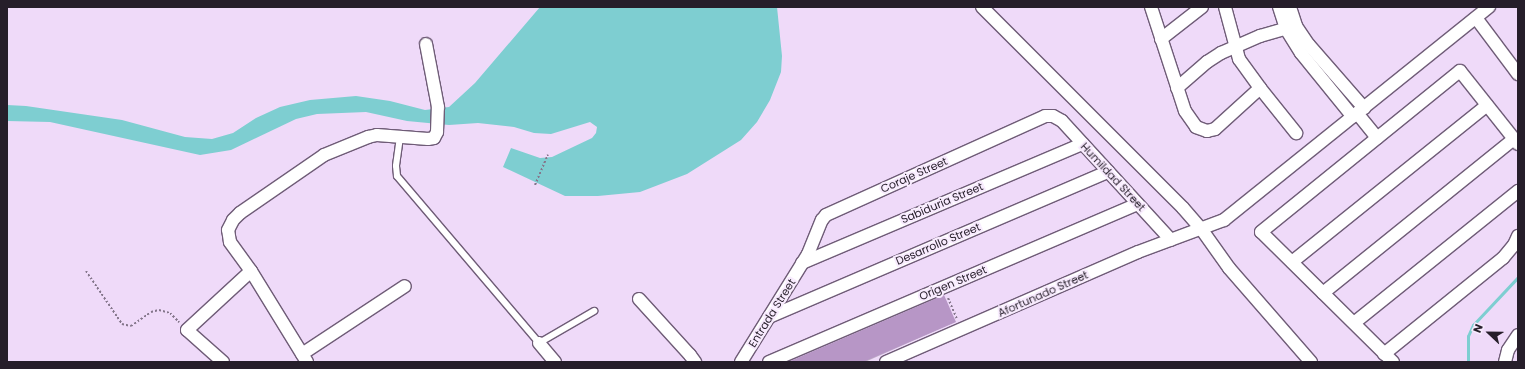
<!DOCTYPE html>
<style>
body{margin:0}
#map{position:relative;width:1525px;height:369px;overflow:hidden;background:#efdaf9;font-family:Poppins,sans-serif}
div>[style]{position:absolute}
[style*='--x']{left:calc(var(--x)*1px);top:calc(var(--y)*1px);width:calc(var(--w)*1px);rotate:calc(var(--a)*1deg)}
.water>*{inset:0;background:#7eced1}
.shadow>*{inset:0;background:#0003}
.stream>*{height:3px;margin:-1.5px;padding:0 1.5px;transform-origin:1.5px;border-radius:1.5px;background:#7eced1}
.building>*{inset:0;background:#b796c6}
.path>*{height:2px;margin-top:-1px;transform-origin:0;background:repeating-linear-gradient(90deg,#84768b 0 2px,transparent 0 4px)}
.roads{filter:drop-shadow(1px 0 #6f5c77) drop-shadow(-1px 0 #6f5c77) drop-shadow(0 1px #6f5c77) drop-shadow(0 -1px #6f5c77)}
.service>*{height:6px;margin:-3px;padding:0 3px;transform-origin:3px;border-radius:3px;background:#fff}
.minor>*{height:12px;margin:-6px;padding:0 6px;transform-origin:6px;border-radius:6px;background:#fff}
span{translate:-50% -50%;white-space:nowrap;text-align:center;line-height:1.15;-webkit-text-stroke:4px #f8ebfe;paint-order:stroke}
.street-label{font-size:11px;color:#261e2a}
.frame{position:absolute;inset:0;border:8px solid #261e2a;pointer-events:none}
.north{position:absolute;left:1469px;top:313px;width:40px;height:40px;-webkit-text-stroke:3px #f8ebfe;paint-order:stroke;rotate:292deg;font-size:11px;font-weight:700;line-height:16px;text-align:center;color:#261e2a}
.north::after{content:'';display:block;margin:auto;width:14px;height:18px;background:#261e2a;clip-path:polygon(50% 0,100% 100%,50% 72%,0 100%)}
</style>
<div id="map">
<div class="water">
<i style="clip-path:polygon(540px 7px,777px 7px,782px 56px,781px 72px,770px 100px,757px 122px,741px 140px,687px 174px,640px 192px,598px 196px,565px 196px,503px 167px,511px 148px,540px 158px,552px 157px,592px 138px,596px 133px,597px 127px,590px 122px,551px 134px,534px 133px,514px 127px,478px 123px,449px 125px,407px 121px,366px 112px,317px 114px,296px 119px,231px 150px,200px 155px,50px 122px,7px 121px,7px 105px,26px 106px,122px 120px,185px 137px,212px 139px,233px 133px,256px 118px,280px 107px,310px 100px,356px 96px,390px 101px,425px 110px,449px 107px,475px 83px)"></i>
</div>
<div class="shadow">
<i style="clip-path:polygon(955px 322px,865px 362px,789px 362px)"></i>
</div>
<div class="stream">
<i style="--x:1468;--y:362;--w:26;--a:-90"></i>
<i style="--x:1468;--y:336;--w:12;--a:-66"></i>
<i style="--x:1473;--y:325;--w:66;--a:-46.8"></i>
</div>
<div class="building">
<i style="clip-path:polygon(944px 295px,956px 322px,863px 362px,788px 362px)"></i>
</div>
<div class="path">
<i style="--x:535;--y:185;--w:33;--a:-67"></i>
<i style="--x:86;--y:271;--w:64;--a:55.8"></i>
<i style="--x:122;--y:324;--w:9;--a:13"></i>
<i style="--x:131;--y:326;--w:24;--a:-35"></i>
<i style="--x:151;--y:312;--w:8;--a:-14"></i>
<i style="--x:159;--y:310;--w:11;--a:15"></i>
<i style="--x:170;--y:313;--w:13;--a:45"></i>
<i style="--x:948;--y:298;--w:23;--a:67"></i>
</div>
<div class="roads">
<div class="service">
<i style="--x:400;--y:137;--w:29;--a:98"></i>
<i style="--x:396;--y:166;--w:10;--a:84"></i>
<i style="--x:397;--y:176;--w:219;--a:49.6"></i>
<i style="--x:539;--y:343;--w:64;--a:-30.2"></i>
</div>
<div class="minor">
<i style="--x:982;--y:7;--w:284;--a:45"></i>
<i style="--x:1183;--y:208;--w:29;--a:49"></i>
<i style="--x:1202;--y:230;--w:47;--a:54.6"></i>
<i style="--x:1229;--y:268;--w:125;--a:48.9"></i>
<i style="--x:1151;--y:7;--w:109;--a:71.9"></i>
<i style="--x:1185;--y:111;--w:19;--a:55"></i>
<i style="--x:1196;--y:127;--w:12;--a:20"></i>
<i style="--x:1207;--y:131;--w:8;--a:-14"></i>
<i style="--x:1215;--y:129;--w:61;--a:-42.3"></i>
<i style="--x:1225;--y:7;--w:54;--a:74.9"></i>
<i style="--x:1239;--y:59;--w:36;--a:54"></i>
<i style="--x:1260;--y:88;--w:58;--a:51.3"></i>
<i style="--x:1279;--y:7;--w:23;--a:72"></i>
<i style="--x:1286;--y:29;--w:28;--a:58"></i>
<i style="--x:1301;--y:53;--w:82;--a:50.9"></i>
<i style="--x:1290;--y:7;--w:20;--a:72"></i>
<i style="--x:1296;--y:26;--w:23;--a:56"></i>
<i style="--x:1309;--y:45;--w:84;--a:48.9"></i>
<i style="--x:1476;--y:18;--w:70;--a:53.1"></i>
<i style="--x:1161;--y:39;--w:52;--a:-38"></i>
<i style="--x:1177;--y:88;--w:40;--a:-41"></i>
<i style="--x:1207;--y:62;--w:17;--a:-33"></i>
<i style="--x:1221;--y:53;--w:43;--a:-23.6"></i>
<i style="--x:1260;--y:36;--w:37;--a:-16"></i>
<i style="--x:1357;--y:113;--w:32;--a:51"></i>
<i style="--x:1292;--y:262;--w:250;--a:-38.8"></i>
<i style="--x:802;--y:263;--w:305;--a:-23"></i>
<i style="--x:1323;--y:293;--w:245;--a:-38.9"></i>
<i style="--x:639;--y:299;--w:76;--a:47.7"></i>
<i style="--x:690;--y:355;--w:9;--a:54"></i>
<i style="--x:769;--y:317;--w:369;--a:-23.2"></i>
<i style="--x:1354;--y:323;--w:211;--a:-38.8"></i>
<i style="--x:539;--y:343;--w:25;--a:50"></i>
<i style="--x:302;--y:354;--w:123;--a:-33.4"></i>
<i style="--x:1384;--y:354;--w:153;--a:-38.9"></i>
<i style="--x:1503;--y:258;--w:17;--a:-50"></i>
<i style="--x:1514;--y:245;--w:10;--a:-66"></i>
<i style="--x:223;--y:362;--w:48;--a:-138.4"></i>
<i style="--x:187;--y:330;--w:87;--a:-42.7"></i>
<i style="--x:307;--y:362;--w:107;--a:-121.6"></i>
<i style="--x:251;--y:271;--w:36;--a:-126"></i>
<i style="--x:230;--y:242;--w:12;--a:-99"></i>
<i style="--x:228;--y:230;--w:11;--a:-63"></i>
<i style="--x:233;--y:220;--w:10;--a:-45"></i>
<i style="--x:240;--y:213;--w:102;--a:-34.6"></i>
<i style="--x:324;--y:155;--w:48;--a:-22.2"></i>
<i style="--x:368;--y:137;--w:9;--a:-13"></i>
<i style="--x:377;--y:135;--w:51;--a:4.5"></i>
<i style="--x:428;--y:139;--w:6;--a:-9"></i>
<i style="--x:434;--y:138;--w:7;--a:-63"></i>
<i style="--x:437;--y:132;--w:25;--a:-88"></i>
<i style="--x:438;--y:107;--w:64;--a:-100.8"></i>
<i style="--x:741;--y:362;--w:127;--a:-58.2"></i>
<i style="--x:808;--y:254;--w:37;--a:-68"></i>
<i style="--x:822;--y:220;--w:6;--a:-51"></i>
<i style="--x:826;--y:215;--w:240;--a:-24.3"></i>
<i style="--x:1045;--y:116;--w:8;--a:0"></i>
<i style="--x:1053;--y:116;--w:10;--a:29"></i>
<i style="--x:1062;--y:121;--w:161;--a:47.5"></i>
<i style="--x:769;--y:362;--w:401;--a:-23.2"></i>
<i style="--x:886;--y:362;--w:275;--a:-23.6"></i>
<i style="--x:1138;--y:252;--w:92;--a:-20.4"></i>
<i style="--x:1224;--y:220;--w:340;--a:-38.8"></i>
<i style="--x:1393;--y:362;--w:185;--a:-135.4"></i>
<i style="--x:1261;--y:232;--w:256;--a:-39"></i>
<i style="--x:1460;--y:71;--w:93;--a:51.5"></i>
<i style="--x:1505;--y:362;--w:12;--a:-76"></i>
<i style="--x:1508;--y:350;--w:18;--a:-56"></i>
</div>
</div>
<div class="street-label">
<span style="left:914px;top:175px;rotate:-24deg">Coraje Street</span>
<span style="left:1113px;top:177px;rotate:47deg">Humildad Street</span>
<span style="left:942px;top:203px;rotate:-23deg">Sabiduria Street</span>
<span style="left:938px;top:244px;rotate:-23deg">Desarrollo Street</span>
<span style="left:953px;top:283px;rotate:-23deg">Origen Street</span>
<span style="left:1043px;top:294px;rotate:-24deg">Afortunado Street</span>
<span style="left:772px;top:313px;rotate:-58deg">Entrada Street</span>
</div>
<div class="frame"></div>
<div class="north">N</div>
</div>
